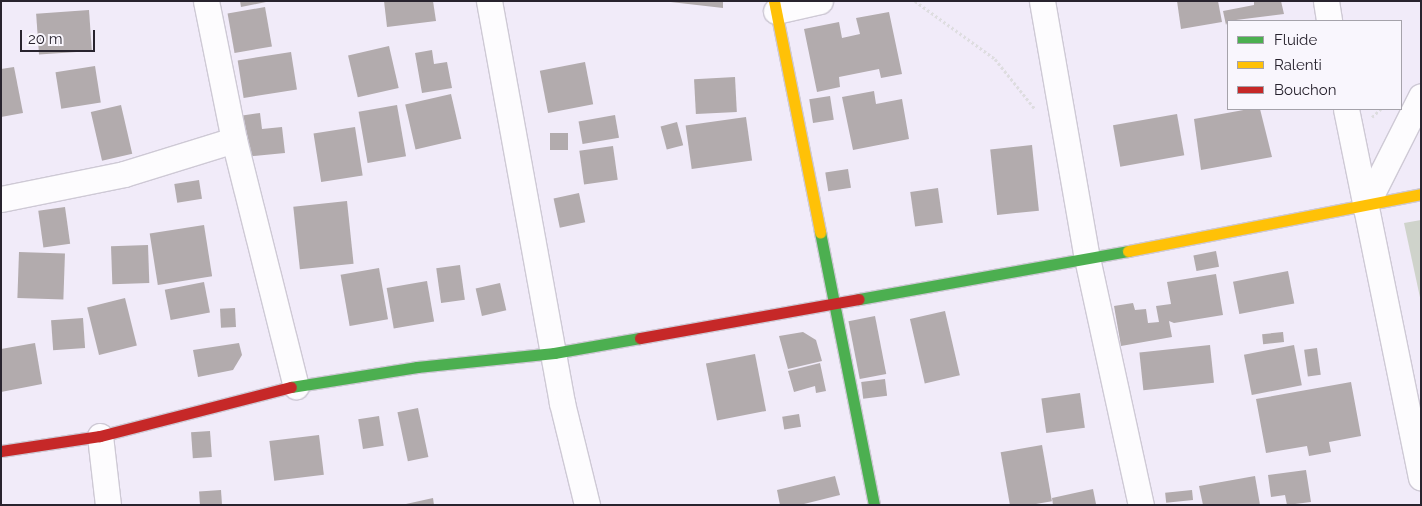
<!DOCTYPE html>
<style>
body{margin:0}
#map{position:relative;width:1422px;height:506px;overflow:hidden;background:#f1ebf9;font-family:Raleway,sans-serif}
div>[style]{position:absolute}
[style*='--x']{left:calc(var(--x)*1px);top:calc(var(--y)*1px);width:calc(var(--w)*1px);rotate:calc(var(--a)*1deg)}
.green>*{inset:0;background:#cfd3cb}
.building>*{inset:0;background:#b2abad;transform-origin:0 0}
.path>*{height:3px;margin-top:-1.5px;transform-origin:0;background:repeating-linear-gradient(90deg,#dedde0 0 2.5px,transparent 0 5px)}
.roads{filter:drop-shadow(1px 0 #cec9d5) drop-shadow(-1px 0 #cec9d5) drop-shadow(0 1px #cec9d5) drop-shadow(0 -1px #cec9d5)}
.street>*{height:25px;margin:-12.5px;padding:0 12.5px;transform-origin:12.5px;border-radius:12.5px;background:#fdfcfe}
.fast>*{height:11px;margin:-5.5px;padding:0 5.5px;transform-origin:5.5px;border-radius:5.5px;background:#4caf50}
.slow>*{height:11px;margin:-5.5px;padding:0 5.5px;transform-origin:5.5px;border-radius:5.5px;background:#ffc107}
.jam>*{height:11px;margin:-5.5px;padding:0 5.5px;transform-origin:5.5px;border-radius:5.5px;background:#c62828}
span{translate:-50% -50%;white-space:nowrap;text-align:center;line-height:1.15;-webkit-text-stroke:4px #f9f6fd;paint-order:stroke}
.frame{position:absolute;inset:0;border:2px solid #28232e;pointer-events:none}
.legend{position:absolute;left:1227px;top:20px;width:175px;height:90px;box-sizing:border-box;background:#f9f6fd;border:1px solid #a5a2aa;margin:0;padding:6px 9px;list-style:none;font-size:15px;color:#28232e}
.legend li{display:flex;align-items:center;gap:10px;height:25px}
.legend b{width:25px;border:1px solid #a5a2aa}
.scale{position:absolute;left:20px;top:30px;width:75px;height:22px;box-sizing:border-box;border:2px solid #28232e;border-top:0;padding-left:6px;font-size:15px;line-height:18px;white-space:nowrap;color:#28232e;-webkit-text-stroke:4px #f9f6fd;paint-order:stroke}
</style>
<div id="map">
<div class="green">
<i style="clip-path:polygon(1421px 220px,1421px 302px,1404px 223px)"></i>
</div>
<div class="building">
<i style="clip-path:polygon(240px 1px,266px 1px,266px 2px,241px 7px)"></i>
<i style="clip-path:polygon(384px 1px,433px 1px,436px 21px,387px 27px)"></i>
<i style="clip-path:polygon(662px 1px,723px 1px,723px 8px)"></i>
<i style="clip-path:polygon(1177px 1px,1218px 1px,1222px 22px,1181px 29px)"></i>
<i style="clip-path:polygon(1254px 1px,1281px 1px,1284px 14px,1228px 21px,1226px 25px,1223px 11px,1254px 5px)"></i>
<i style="left:265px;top:7px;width:40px;height:38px;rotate:80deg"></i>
<i style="left:89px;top:10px;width:41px;height:53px;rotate:86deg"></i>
<i style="clip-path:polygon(889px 12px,902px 74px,881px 78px,879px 69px,839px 77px,840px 87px,817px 92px,804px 29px,839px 22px,842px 38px,860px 34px,856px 18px)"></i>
<i style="left:389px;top:46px;width:43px;height:42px;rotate:77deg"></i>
<i style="clip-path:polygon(432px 50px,434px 64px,447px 62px,452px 88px,422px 93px,415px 53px)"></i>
<i style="left:291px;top:52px;width:38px;height:54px;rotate:81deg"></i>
<i style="left:585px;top:62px;width:43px;height:46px;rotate:79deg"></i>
<i style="left:95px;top:66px;width:37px;height:40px;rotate:81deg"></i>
<i style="clip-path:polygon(14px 67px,23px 113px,1px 117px,1px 69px)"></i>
<i style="left:735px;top:77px;width:35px;height:41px;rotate:87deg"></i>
<i style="clip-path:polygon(874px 91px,876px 104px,902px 99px,909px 139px,853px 150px,842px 97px)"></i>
<i style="left:451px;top:94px;width:46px;height:47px;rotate:77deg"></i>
<i style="left:830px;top:96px;width:24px;height:21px;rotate:81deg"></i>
<i style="left:121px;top:105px;width:50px;height:31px;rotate:77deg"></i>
<i style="left:397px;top:105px;width:52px;height:39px;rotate:80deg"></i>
<i style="clip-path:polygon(1249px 109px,1260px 109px,1272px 157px,1201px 170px,1194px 119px)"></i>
<i style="clip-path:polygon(260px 113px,262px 129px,282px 127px,285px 153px,244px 157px,239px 116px)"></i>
<i style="left:1177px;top:114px;width:42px;height:65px;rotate:80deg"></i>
<i style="left:615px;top:115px;width:23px;height:37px;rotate:80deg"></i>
<i style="left:746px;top:117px;width:44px;height:61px;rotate:82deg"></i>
<i style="left:677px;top:122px;width:24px;height:17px;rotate:75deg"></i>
<i style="left:355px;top:127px;width:49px;height:42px;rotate:81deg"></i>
<i style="left:550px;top:133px;width:18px;height:17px"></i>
<i style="left:1032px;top:145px;width:66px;height:42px;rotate:84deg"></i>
<i style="left:613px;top:146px;width:34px;height:34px;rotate:82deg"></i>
<i style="left:848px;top:169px;width:19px;height:23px;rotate:81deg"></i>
<i style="left:199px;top:180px;width:19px;height:25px;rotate:81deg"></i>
<i style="left:938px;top:188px;width:35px;height:28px;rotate:82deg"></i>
<i style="left:579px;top:193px;width:30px;height:26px;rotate:78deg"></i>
<i style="left:347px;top:201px;width:63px;height:54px;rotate:84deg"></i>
<i style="left:65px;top:207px;width:37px;height:27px;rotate:82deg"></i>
<i style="left:204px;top:225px;width:52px;height:55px;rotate:81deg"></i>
<i style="left:148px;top:245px;width:38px;height:37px;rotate:88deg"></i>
<i style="left:1216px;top:251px;width:16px;height:23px;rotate:79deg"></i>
<i style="left:19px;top:252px;width:46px;height:46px;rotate:2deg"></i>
<i style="left:460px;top:265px;width:35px;height:24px;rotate:82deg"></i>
<i style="left:379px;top:268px;width:52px;height:39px;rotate:80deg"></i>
<i style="left:1288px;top:271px;width:33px;height:56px;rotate:79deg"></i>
<i style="clip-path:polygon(1216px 274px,1223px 315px,1174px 323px,1169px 321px,1172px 337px,1121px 346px,1114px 306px,1133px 303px,1135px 310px,1146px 309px,1148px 323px,1159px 322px,1156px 306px,1171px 304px,1167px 282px)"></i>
<i style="left:427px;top:281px;width:41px;height:41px;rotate:80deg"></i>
<i style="left:204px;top:282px;width:31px;height:40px;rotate:79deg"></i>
<i style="left:500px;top:283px;width:28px;height:25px;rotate:77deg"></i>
<i style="left:125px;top:298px;width:49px;height:39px;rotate:76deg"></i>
<i style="left:235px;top:308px;width:19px;height:15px;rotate:87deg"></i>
<i style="left:945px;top:311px;width:66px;height:36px;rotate:77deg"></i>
<i style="left:875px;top:316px;width:59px;height:27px;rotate:79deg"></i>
<i style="left:83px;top:318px;width:30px;height:32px;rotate:86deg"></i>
<i style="clip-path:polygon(803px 332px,816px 340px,822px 361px,788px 369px,779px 336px)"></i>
<i style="left:1283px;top:332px;width:10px;height:21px;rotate:84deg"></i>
<i style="clip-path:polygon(35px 343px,42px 384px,1px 392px,1px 349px)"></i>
<i style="clip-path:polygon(239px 343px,242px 355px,233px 370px,198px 377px,193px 350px)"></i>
<i style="left:1210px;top:345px;width:38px;height:71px;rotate:84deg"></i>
<i style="left:1294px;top:345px;width:41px;height:51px;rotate:79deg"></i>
<i style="left:1317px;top:348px;width:27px;height:13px;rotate:82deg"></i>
<i style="left:755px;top:354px;width:58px;height:50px;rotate:79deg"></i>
<i style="clip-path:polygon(820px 363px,826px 391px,816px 393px,815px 386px,794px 392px,788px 371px)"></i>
<i style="left:885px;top:379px;width:17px;height:24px;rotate:83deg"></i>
<i style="clip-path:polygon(1351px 382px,1361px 436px,1329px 442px,1331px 452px,1309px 456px,1307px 446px,1266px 453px,1256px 399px)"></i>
<i style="left:1080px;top:393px;width:35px;height:39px;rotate:82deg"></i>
<i style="left:418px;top:408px;width:50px;height:21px;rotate:78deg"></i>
<i style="left:799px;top:414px;width:13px;height:17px;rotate:81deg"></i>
<i style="left:379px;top:416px;width:30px;height:21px;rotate:81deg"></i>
<i style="left:210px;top:431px;width:26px;height:19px;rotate:86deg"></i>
<i style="left:319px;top:435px;width:40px;height:50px;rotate:83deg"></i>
<i style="left:1042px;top:445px;width:57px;height:42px;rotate:80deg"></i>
<i style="clip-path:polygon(1306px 470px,1311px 502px,1287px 505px,1285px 495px,1271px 497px,1268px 475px)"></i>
<i style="clip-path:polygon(835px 476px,840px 495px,800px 505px,780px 505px,777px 490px)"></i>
<i style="clip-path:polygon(1255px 476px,1260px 505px,1203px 505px,1199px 486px)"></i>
<i style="clip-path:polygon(1093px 489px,1096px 504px,1053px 505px,1052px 498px)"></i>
<i style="left:221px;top:490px;width:15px;height:22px;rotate:86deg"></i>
<i style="left:1192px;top:490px;width:10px;height:27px;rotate:84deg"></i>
<i style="clip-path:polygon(433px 498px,434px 505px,406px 505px,406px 504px)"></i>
</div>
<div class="path">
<i style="--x:915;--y:1;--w:99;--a:35.9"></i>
<i style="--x:995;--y:59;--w:64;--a:51.3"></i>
<i style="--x:1372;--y:117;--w:12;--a:-42"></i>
</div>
<div class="roads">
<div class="street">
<i style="--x:206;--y:1;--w:142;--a:78.6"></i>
<i style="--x:234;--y:140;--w:254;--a:75.9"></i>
<i style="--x:489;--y:1;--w:409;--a:79.7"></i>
<i style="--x:562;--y:403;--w:105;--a:76.2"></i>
<i style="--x:1042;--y:1;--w:261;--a:80.1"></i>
<i style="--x:1087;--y:258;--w:253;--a:77.7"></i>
<i style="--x:1326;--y:1;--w:20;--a:81"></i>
<i style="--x:776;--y:11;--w:45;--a:-12.8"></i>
<i style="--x:1346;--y:109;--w:376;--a:78.5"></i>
<i style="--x:1;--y:199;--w:126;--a:-11.5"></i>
<i style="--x:124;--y:174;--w:115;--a:-17.2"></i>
<i style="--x:1365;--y:207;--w:124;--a:-63.2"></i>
<i style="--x:100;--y:436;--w:69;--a:83.4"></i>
</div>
<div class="fast">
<i style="--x:820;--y:232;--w:278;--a:78.8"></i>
<i style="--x:859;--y:299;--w:273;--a:-10.1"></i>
<i style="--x:291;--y:387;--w:128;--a:-9"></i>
<i style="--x:417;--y:367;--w:138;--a:-5.8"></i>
<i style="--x:554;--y:353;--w:87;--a:-9.9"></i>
</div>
<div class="slow">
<i style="--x:774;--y:1;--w:236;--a:78.7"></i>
<i style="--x:1128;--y:251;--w:298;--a:-11"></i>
</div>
<div class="jam">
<i style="--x:640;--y:338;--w:222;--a:-10.1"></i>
<i style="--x:1;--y:451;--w:100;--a:-8.6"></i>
<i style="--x:100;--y:436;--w:197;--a:-14.4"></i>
</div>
</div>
<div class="frame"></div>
<ul class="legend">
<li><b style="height:6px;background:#4caf50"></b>Fluide</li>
<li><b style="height:6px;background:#ffc107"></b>Ralenti</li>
<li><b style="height:6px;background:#c62828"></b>Bouchon</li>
</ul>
<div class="scale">20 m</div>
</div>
